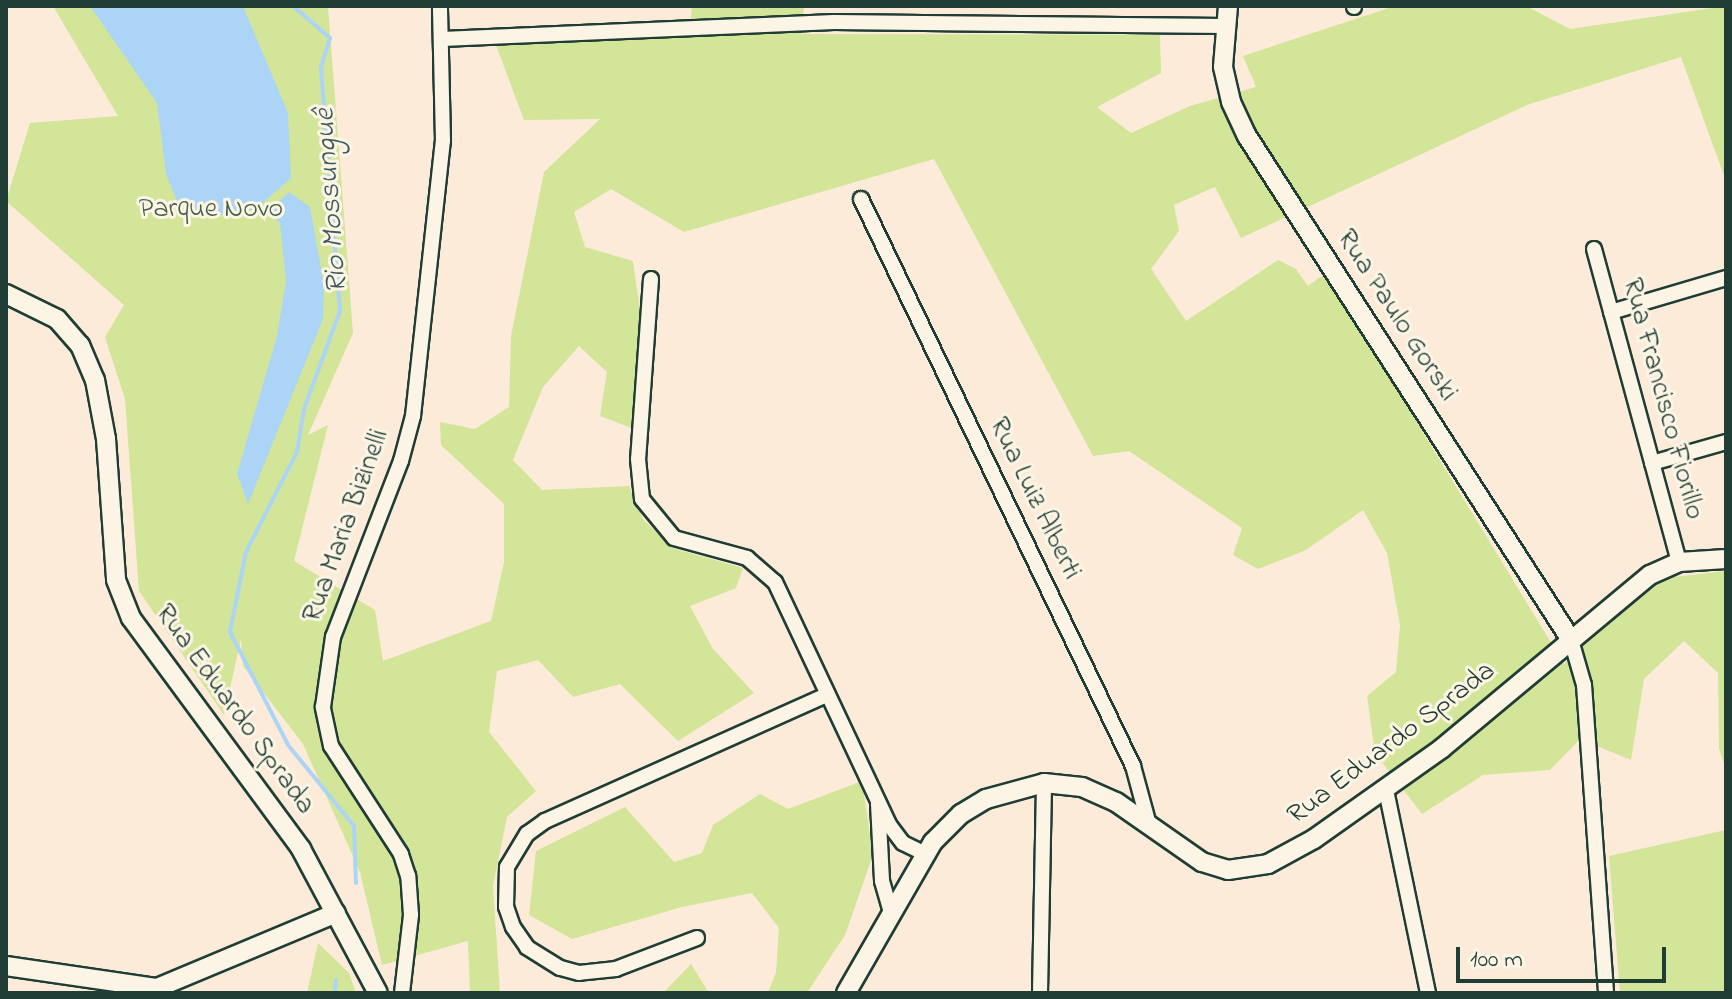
<!DOCTYPE html>
<meta charset="utf-8">
<style>
body{margin:0}
#map{position:relative;width:1732px;height:999px;overflow:hidden;background:#fcebd9;font-family:"Indie Flower",sans-serif}
div>[style]{position:absolute}
[style*='--x']{left:calc(var(--x)*1px);top:calc(var(--y)*1px);width:calc(var(--w)*1px);rotate:calc(var(--a)*1deg)}
.green>*{inset:0;background:#d3e599}
.water>*{inset:0;background:#abd4f6}
.stream>*{height:4px;margin:-2px;padding:0 2px;transform-origin:2px;border-radius:2px;background:#abd4f6}
.roads{filter:drop-shadow(2px 0 #1f3d34) drop-shadow(-2px 0 #1f3d34) drop-shadow(0 2px #1f3d34) drop-shadow(0 -2px #1f3d34)}
.street>*{height:14px;margin:-7px;padding:0 7px;transform-origin:7px;border-radius:7px;background:#fcf5e5}
.secondary>*{height:18px;margin:-9px;padding:0 9px;transform-origin:9px;border-radius:9px;background:#fcf5e5}
span{translate:-50% -50%;white-space:nowrap;text-align:center;line-height:1.15;-webkit-text-stroke:6px #fcf5e5;paint-order:stroke}
.park-label{font-size:28px;color:#435f48}
.street-label{font-size:28px;color:#1f3d34}
.water-label{font-size:30px;color:#3b5b5b;font-style:italic}
.frame{position:absolute;inset:0;border:8px solid #1f3d34;pointer-events:none}
.scale{position:absolute;left:1456px;top:947px;width:210px;height:36px;box-sizing:border-box;border:4px solid #1f3d34;border-top:0;padding-left:10px;font-size:24px;line-height:28px;white-space:nowrap;color:#1f3d34;-webkit-text-stroke:6px #fcf5e5;paint-order:stroke}
</style>
<div id="map">
<div class="green">
<i style="clip-path:polygon(53px 6px,328px 6px,353px 333px,308px 435px,328px 425px,294px 561px,375px 610px,383px 661px,491px 621px,504px 562px,504px 504px,441px 445px,440px 422px,475px 429px,509px 407px,511px 336px,544px 172px,600px 119px,524px 120px,496px 45px,689px 36px,692px 6px,804px 6px,801px 34px,1160px 35px,1161px 73px,1097px 107px,1131px 133px,1190px 106px,1256px 87px,1243px 56px,1395px 6px,1526px 6px,1570px 29px,1726px 6px,1726px 181px,1681px 57px,1527px 105px,1241px 238px,1215px 187px,1174px 205px,1179px 231px,1151px 269px,1186px 321px,1278px 260px,1296px 269px,1308px 286px,1326px 273px,1564px 664px,1656px 579px,1726px 571px,1726px 771px,1719px 748px,1718px 673px,1684px 641px,1644px 679px,1631px 760px,1580px 739px,1550px 770px,1483px 775px,1422px 814px,1375px 753px,1367px 696px,1396px 672px,1400px 625px,1387px 553px,1363px 510px,1306px 550px,1258px 569px,1233px 555px,1242px 528px,1129px 451px,1093px 456px,934px 159px,684px 232px,611px 189px,574px 212px,585px 247px,633px 261px,643px 331px,631px 428px,600px 416px,607px 372px,579px 346px,543px 387px,513px 460px,542px 490px,629px 486px,643px 519px,672px 548px,743px 568px,736px 588px,690px 606px,713px 649px,754px 693px,678px 741px,620px 684px,573px 697px,538px 660px,497px 671px,489px 732px,536px 791px,507px 817px,493px 886px,500px 993px,470px 993px,468px 941px,382px 965px,360px 872px,303px 744px,243px 666px,241px 639px,224px 715px,139px 591px,125px 399px,105px 337px,124px 305px,6px 201px,30px 123px,118px 116px)"></i>
<i style="clip-path:polygon(862px 781px,873px 855px,845px 935px,807px 993px,768px 993px,776px 972px,779px 928px,752px 893px,682px 907px,572px 939px,529px 915px,536px 851px,625px 807px,674px 862px,702px 853px,713px 825px,760px 794px,788px 809px)"></i>
<i style="clip-path:polygon(1726px 830px,1726px 993px,1620px 993px,1609px 856px)"></i>
<i style="clip-path:polygon(318px 943px,349px 973px,356px 993px,307px 993px)"></i>
<i style="clip-path:polygon(691px 964px,709px 993px,663px 993px)"></i>
</div>
<div class="water">
<i style="clip-path:polygon(90px 6px,243px 6px,288px 113px,291px 178px,256px 209px,215px 216px,178px 204px,166px 174px,157px 103px)"></i>
<i style="clip-path:polygon(289px 192px,310px 207px,324px 285px,323px 319px,248px 504px,237px 474px,277px 336px,286px 281px,280px 223px,269px 211px)"></i>
</div>
<div class="stream">
<i style="--x:293;--y:6;--w:49;--a:40.9"></i>
<i style="--x:330;--y:38;--w:31;--a:107"></i>
<i style="--x:321;--y:68;--w:244;--a:85.5"></i>
<i style="--x:340;--y:311;--w:104;--a:110.2"></i>
<i style="--x:304;--y:409;--w:44;--a:99.2"></i>
<i style="--x:297;--y:452;--w:112;--a:117"></i>
<i style="--x:246;--y:552;--w:82;--a:101.3"></i>
<i style="--x:230;--y:632;--w:127;--a:62.8"></i>
<i style="--x:288;--y:745;--w:104;--a:50.8"></i>
<i style="--x:354;--y:826;--w:57;--a:88"></i>
<i style="--x:335;--y:993;--w:13;--a:-86"></i>
</div>
<div class="roads">
<div class="street">
<i style="--x:1354;--y:7;--w:1;--a:-90"></i>
<i style="--x:442;--y:39;--w:392;--a:-2.5"></i>
<i style="--x:834;--y:22;--w:391;--a:0.6"></i>
<i style="--x:861;--y:199;--w:629;--a:64.37"></i>
<i style="--x:1133;--y:766;--w:61;--a:74.8"></i>
<i style="--x:1594;--y:249;--w:324;--a:74.8"></i>
<i style="--x:651;--y:279;--w:180;--a:94.1"></i>
<i style="--x:638;--y:459;--w:40;--a:84.3"></i>
<i style="--x:642;--y:499;--w:50;--a:50.6"></i>
<i style="--x:674;--y:538;--w:76;--a:15.3"></i>
<i style="--x:747;--y:558;--w:37;--a:41"></i>
<i style="--x:775;--y:582;--w:270;--a:64.8"></i>
<i style="--x:890;--y:826;--w:21;--a:53"></i>
<i style="--x:903;--y:843;--w:25;--a:26"></i>
<i style="--x:1611;--y:312;--w:120;--a:-16.5"></i>
<i style="--x:1652;--y:463;--w:77;--a:-15.8"></i>
<i style="--x:1571;--y:640;--w:47;--a:73.9"></i>
<i style="--x:1584;--y:685;--w:309;--a:85.9"></i>
<i style="--x:1386;--y:790;--w:207;--a:78.3"></i>
<i style="--x:878;--y:804;--w:77;--a:87"></i>
<i style="--x:882;--y:881;--w:33;--a:74"></i>
<i style="--x:697;--y:938;--w:87;--a:159.1"></i>
<i style="--x:616;--y:969;--w:37;--a:174"></i>
<i style="--x:579;--y:973;--w:20;--a:-165"></i>
<i style="--x:560;--y:968;--w:39;--a:-148"></i>
<i style="--x:527;--y:947;--w:24;--a:-125"></i>
<i style="--x:513;--y:927;--w:21;--a:-109"></i>
<i style="--x:506;--y:907;--w:40;--a:-88.6"></i>
<i style="--x:507;--y:867;--w:39;--a:-59"></i>
<i style="--x:527;--y:834;--w:22;--a:-36"></i>
<i style="--x:545;--y:821;--w:309;--a:-24.1"></i>
<i style="--x:402;--y:993;--w:79;--a:-83.4"></i>
<i style="--x:411;--y:915;--w:39;--a:-94"></i>
<i style="--x:408;--y:876;--w:23;--a:-108"></i>
<i style="--x:401;--y:854;--w:129;--a:-122.9"></i>
<i style="--x:331;--y:746;--w:40;--a:-102"></i>
<i style="--x:323;--y:707;--w:71;--a:-81.9"></i>
<i style="--x:333;--y:637;--w:189;--a:-68.9"></i>
<i style="--x:401;--y:461;--w:47;--a:-75.1"></i>
<i style="--x:413;--y:416;--w:277;--a:-83.8"></i>
<i style="--x:443;--y:141;--w:135;--a:-91.3"></i>
<i style="--x:1040;--y:993;--w:210;--a:-88.9"></i>
</div>
<div class="secondary">
<i style="--x:1228;--y:6;--w:61;--a:94.7"></i>
<i style="--x:1223;--y:67;--w:36;--a:77"></i>
<i style="--x:1231;--y:102;--w:38;--a:65"></i>
<i style="--x:1247;--y:136;--w:599;--a:57.26"></i>
<i style="--x:6;--y:294;--w:57;--a:26.1"></i>
<i style="--x:57;--y:319;--w:35;--a:49"></i>
<i style="--x:80;--y:345;--w:38;--a:67"></i>
<i style="--x:95;--y:380;--w:60;--a:79.4"></i>
<i style="--x:106;--y:439;--w:141;--a:85.9"></i>
<i style="--x:116;--y:580;--w:41;--a:68.5"></i>
<i style="--x:131;--y:618;--w:287;--a:53.6"></i>
<i style="--x:301;--y:849;--w:163;--a:61.9"></i>
<i style="--x:6;--y:966;--w:153;--a:8.3"></i>
<i style="--x:157;--y:988;--w:194;--a:-22.7"></i>
<i style="--x:846;--y:993;--w:174;--a:-60.1"></i>
<i style="--x:933;--y:842;--w:40;--a:-45"></i>
<i style="--x:961;--y:814;--w:29;--a:-31"></i>
<i style="--x:986;--y:799;--w:60;--a:-15.4"></i>
<i style="--x:1044;--y:783;--w:38;--a:6"></i>
<i style="--x:1082;--y:787;--w:37;--a:24"></i>
<i style="--x:1116;--y:802;--w:105;--a:34.9"></i>
<i style="--x:1202;--y:862;--w:27;--a:17"></i>
<i style="--x:1228;--y:870;--w:40;--a:-8.5"></i>
<i style="--x:1268;--y:864;--w:52;--a:-28.5"></i>
<i style="--x:1314;--y:839;--w:156;--a:-35.3"></i>
<i style="--x:1441;--y:749;--w:272;--a:-39.8"></i>
<i style="--x:1650;--y:575;--w:32;--a:-24"></i>
<i style="--x:1679;--y:562;--w:47;--a:-3.7"></i>
</div>
</div>
<div class="park-label">
<span style="left:211px;top:210px">Parque Novo</span>
</div>
<div class="street-label">
<span style="left:1396px;top:316px;rotate:57deg">Rua Paulo Gorski</span>
<span style="left:1662px;top:399px;rotate:75deg">Rua Francisco Fiorillo</span>
<span style="left:1034px;top:499px;rotate:64deg">Rua Luiz Alberti</span>
<span style="left:347px;top:526px;rotate:-70deg">Rua Maria Bizinelli</span>
<span style="left:234px;top:710px;rotate:54deg">Rua Eduardo Sprada</span>
<span style="left:1392px;top:744px;rotate:-37deg">Rua Eduardo Sprada</span>
</div>
<div class="water-label">
<span style="left:332px;top:201px;rotate:-94deg">Rio Mossunguê</span>
</div>
<div class="frame"></div>
<div class="scale">100 m</div>
</div>
